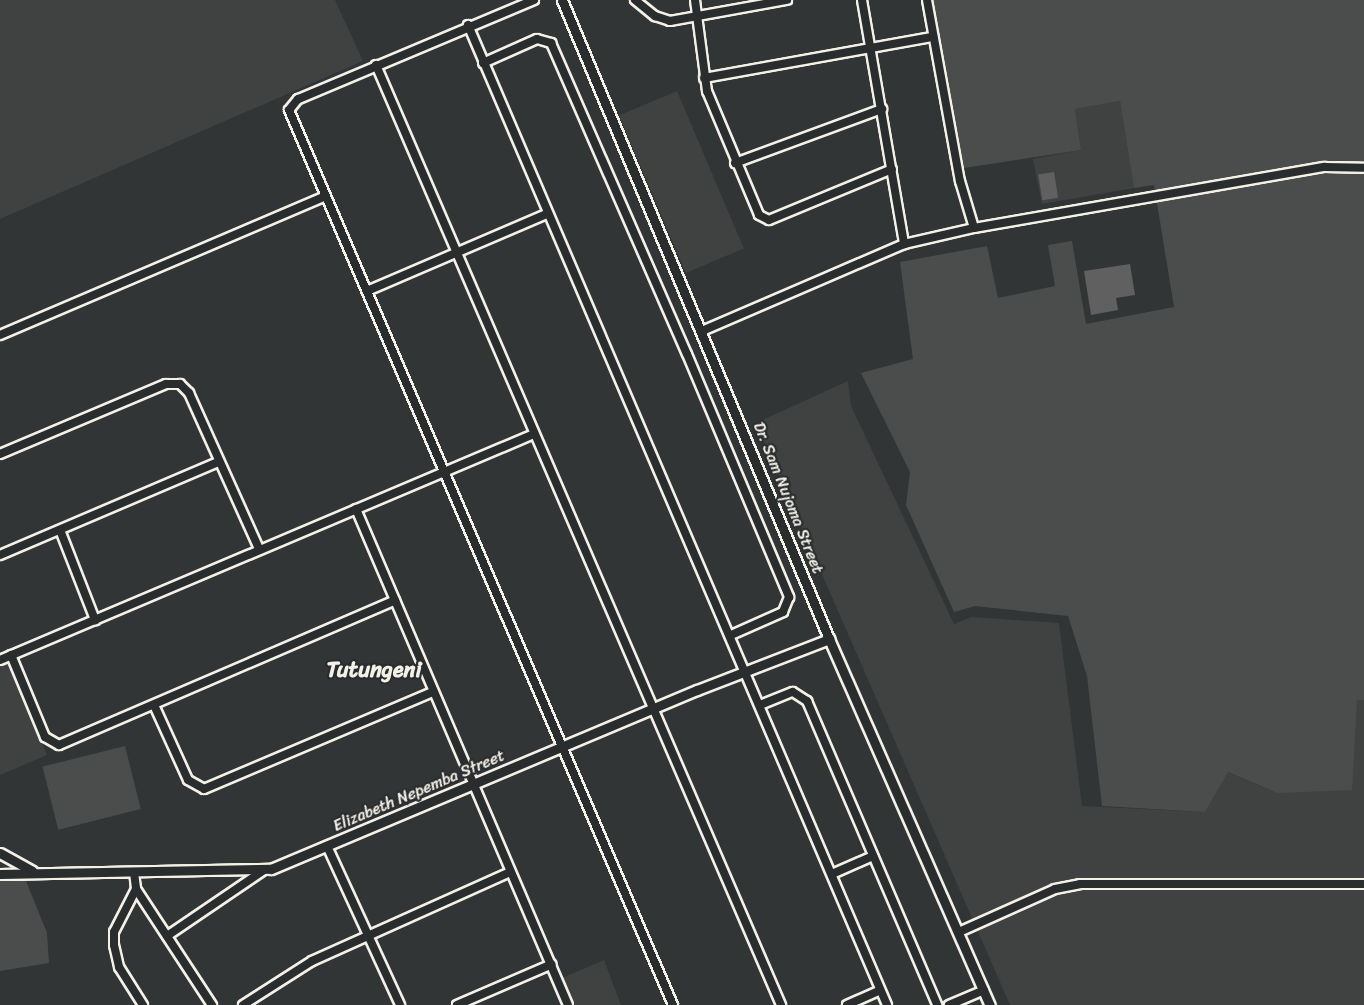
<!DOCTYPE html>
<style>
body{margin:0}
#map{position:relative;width:1364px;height:1005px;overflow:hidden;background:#323535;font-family:Sriracha,sans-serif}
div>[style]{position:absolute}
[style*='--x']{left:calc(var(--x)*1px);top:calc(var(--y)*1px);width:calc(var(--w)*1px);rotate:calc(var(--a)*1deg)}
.built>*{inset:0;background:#404242;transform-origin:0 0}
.green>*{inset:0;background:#4b4d4c;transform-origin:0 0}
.building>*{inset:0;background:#5f605f;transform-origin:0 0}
.roads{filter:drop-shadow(2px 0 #f4f1e8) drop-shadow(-2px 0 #f4f1e8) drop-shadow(0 2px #f4f1e8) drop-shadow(0 -2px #f4f1e8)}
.minor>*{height:8px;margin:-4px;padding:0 4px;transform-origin:4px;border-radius:4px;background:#2a2d2e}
.tertiary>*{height:9px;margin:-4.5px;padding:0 4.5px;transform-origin:4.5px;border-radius:4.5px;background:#2a2d2e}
span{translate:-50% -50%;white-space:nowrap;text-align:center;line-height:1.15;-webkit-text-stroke:4.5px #2a2d2e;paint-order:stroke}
.street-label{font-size:16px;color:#f4f1e8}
.district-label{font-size:22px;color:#f4f1e8;font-weight:700}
</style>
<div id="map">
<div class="built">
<i style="clip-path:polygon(0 0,335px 0,363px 61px,0 219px)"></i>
<i style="left:677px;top:91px;width:171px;height:63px;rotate:67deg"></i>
<i style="clip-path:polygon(1120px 101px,1134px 188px,1042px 204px,1033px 159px,1081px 150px,1075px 109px)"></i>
<i style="clip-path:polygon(848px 381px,851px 406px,954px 624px,971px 617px,1059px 623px,1082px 806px,1205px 812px,1227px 772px,1277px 793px,1357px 700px,1364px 700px,1364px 1005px,1010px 1005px,756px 423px)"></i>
<i style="clip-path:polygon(8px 660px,47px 755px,0 775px,0 664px)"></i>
<i style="clip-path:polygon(604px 960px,621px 1005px,574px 1005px,562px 978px)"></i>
</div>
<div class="green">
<i style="clip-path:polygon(931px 0,1364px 0,1364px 700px,1357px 700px,1352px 790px,1277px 793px,1228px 772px,1205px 812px,1102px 806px,1087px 676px,1068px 616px,975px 606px,954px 612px,906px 505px,910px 472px,861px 373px,913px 359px,900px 262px,987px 246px,998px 298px,1055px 286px,1048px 245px,1072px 241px,1086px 324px,1174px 307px,1154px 185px,1134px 188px,1120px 101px,1075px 109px,1081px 150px,964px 168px)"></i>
<i style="left:125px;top:746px;width:65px;height:85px;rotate:76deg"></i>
<i style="clip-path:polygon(24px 876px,47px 933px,49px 963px,0 971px,0 877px)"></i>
</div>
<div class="building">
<i style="left:1054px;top:172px;width:26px;height:16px;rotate:81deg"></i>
<i style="clip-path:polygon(1130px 264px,1135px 295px,1116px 298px,1118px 310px,1091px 315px,1084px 271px)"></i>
</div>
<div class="roads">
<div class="minor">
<i style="--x:534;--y:0;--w:256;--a:157.2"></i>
<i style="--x:298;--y:99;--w:14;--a:129"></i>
<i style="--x:289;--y:110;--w:974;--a:66.78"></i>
<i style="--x:635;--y:0;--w:26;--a:39"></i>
<i style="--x:655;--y:16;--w:16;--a:18"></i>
<i style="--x:670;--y:21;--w:119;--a:-10.2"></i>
<i style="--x:695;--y:0;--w:92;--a:82.5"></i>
<i style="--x:707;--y:91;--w:134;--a:67.2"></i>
<i style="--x:759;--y:215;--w:11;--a:27"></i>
<i style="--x:769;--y:220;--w:133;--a:-22.5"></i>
<i style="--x:862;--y:0;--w:248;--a:80.2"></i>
<i style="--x:927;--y:0;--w:184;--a:79.7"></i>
<i style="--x:960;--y:181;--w:49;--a:73.4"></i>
<i style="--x:468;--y:25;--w:1066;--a:66.85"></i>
<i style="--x:483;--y:63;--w:59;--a:-24"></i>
<i style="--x:537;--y:39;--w:15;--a:16"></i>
<i style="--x:551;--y:43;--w:339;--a:66.4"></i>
<i style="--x:687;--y:354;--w:264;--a:67.2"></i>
<i style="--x:789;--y:597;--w:16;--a:112"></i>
<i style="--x:783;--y:612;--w:57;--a:156.1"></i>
<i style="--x:376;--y:65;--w:1024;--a:66.69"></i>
<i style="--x:704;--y:78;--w:233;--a:-10.2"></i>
<i style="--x:735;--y:163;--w:157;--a:-20.2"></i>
<i style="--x:367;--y:291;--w:196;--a:-23.2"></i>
<i style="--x:702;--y:331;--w:220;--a:-23.3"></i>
<i style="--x:904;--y:244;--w:72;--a:-12.9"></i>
<i style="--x:974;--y:228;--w:356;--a:-9.9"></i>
<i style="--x:1325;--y:167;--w:39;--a:1"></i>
<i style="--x:0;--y:335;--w:354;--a:-23.1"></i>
<i style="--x:0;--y:454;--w:180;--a:-22.9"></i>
<i style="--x:166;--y:384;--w:14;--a:0"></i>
<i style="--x:180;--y:384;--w:13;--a:45"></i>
<i style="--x:189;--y:393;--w:171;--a:65.8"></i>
<i style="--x:356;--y:509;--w:539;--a:66.86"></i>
<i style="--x:60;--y:530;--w:97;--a:68.7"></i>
<i style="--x:0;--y:555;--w:237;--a:-23.1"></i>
<i style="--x:11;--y:655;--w:89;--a:67.5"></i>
<i style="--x:45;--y:737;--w:16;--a:30"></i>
<i style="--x:59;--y:745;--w:366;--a:-23.3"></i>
<i style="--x:0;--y:660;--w:580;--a:-22.94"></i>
<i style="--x:154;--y:705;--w:82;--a:65.6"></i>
<i style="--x:188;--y:780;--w:18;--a:29"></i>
<i style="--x:204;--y:789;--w:249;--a:-23"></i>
<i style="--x:760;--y:705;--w:35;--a:-22"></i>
<i style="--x:793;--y:692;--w:17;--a:33"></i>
<i style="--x:807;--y:701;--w:331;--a:66.8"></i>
<i style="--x:327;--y:846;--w:175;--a:65.3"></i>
<i style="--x:134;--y:872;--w:17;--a:83"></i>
<i style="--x:136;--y:889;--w:139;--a:56.8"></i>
<i style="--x:832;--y:874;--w:45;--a:-23.7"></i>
<i style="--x:136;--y:889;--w:48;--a:117.1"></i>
<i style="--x:114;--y:932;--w:13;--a:90"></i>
<i style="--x:114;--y:945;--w:23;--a:77"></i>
<i style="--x:119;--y:967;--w:45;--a:57.7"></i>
<i style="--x:959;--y:932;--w:105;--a:-24.1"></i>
<i style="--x:1055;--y:889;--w:25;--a:-11"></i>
<i style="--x:1080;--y:884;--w:284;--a:0"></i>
<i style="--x:167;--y:936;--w:117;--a:-34.2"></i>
<i style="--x:243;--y:1005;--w:82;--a:-32.5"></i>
<i style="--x:312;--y:961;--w:217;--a:-24.2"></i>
<i style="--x:457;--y:1005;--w:103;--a:-23.3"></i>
<i style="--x:847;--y:1005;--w:36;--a:-24"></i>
<i style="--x:949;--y:1005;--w:38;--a:-23"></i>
</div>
<div class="tertiary">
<i style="--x:562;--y:0;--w:693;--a:67.32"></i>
<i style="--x:829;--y:639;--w:400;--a:66.3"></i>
<i style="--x:0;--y:853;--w:37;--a:29"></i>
<i style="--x:0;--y:874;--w:271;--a:-1.1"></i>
<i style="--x:271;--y:869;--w:462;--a:-22.8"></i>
<i style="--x:697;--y:690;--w:142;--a:-21.1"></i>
</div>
</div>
<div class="street-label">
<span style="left:788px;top:498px;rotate:68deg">Dr. Sam Nujoma Street</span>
<span style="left:419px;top:791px;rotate:-23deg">Elizabeth Nepemba Street</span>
</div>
<div class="district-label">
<span style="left:374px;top:670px">Tutungeni</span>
</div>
</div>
